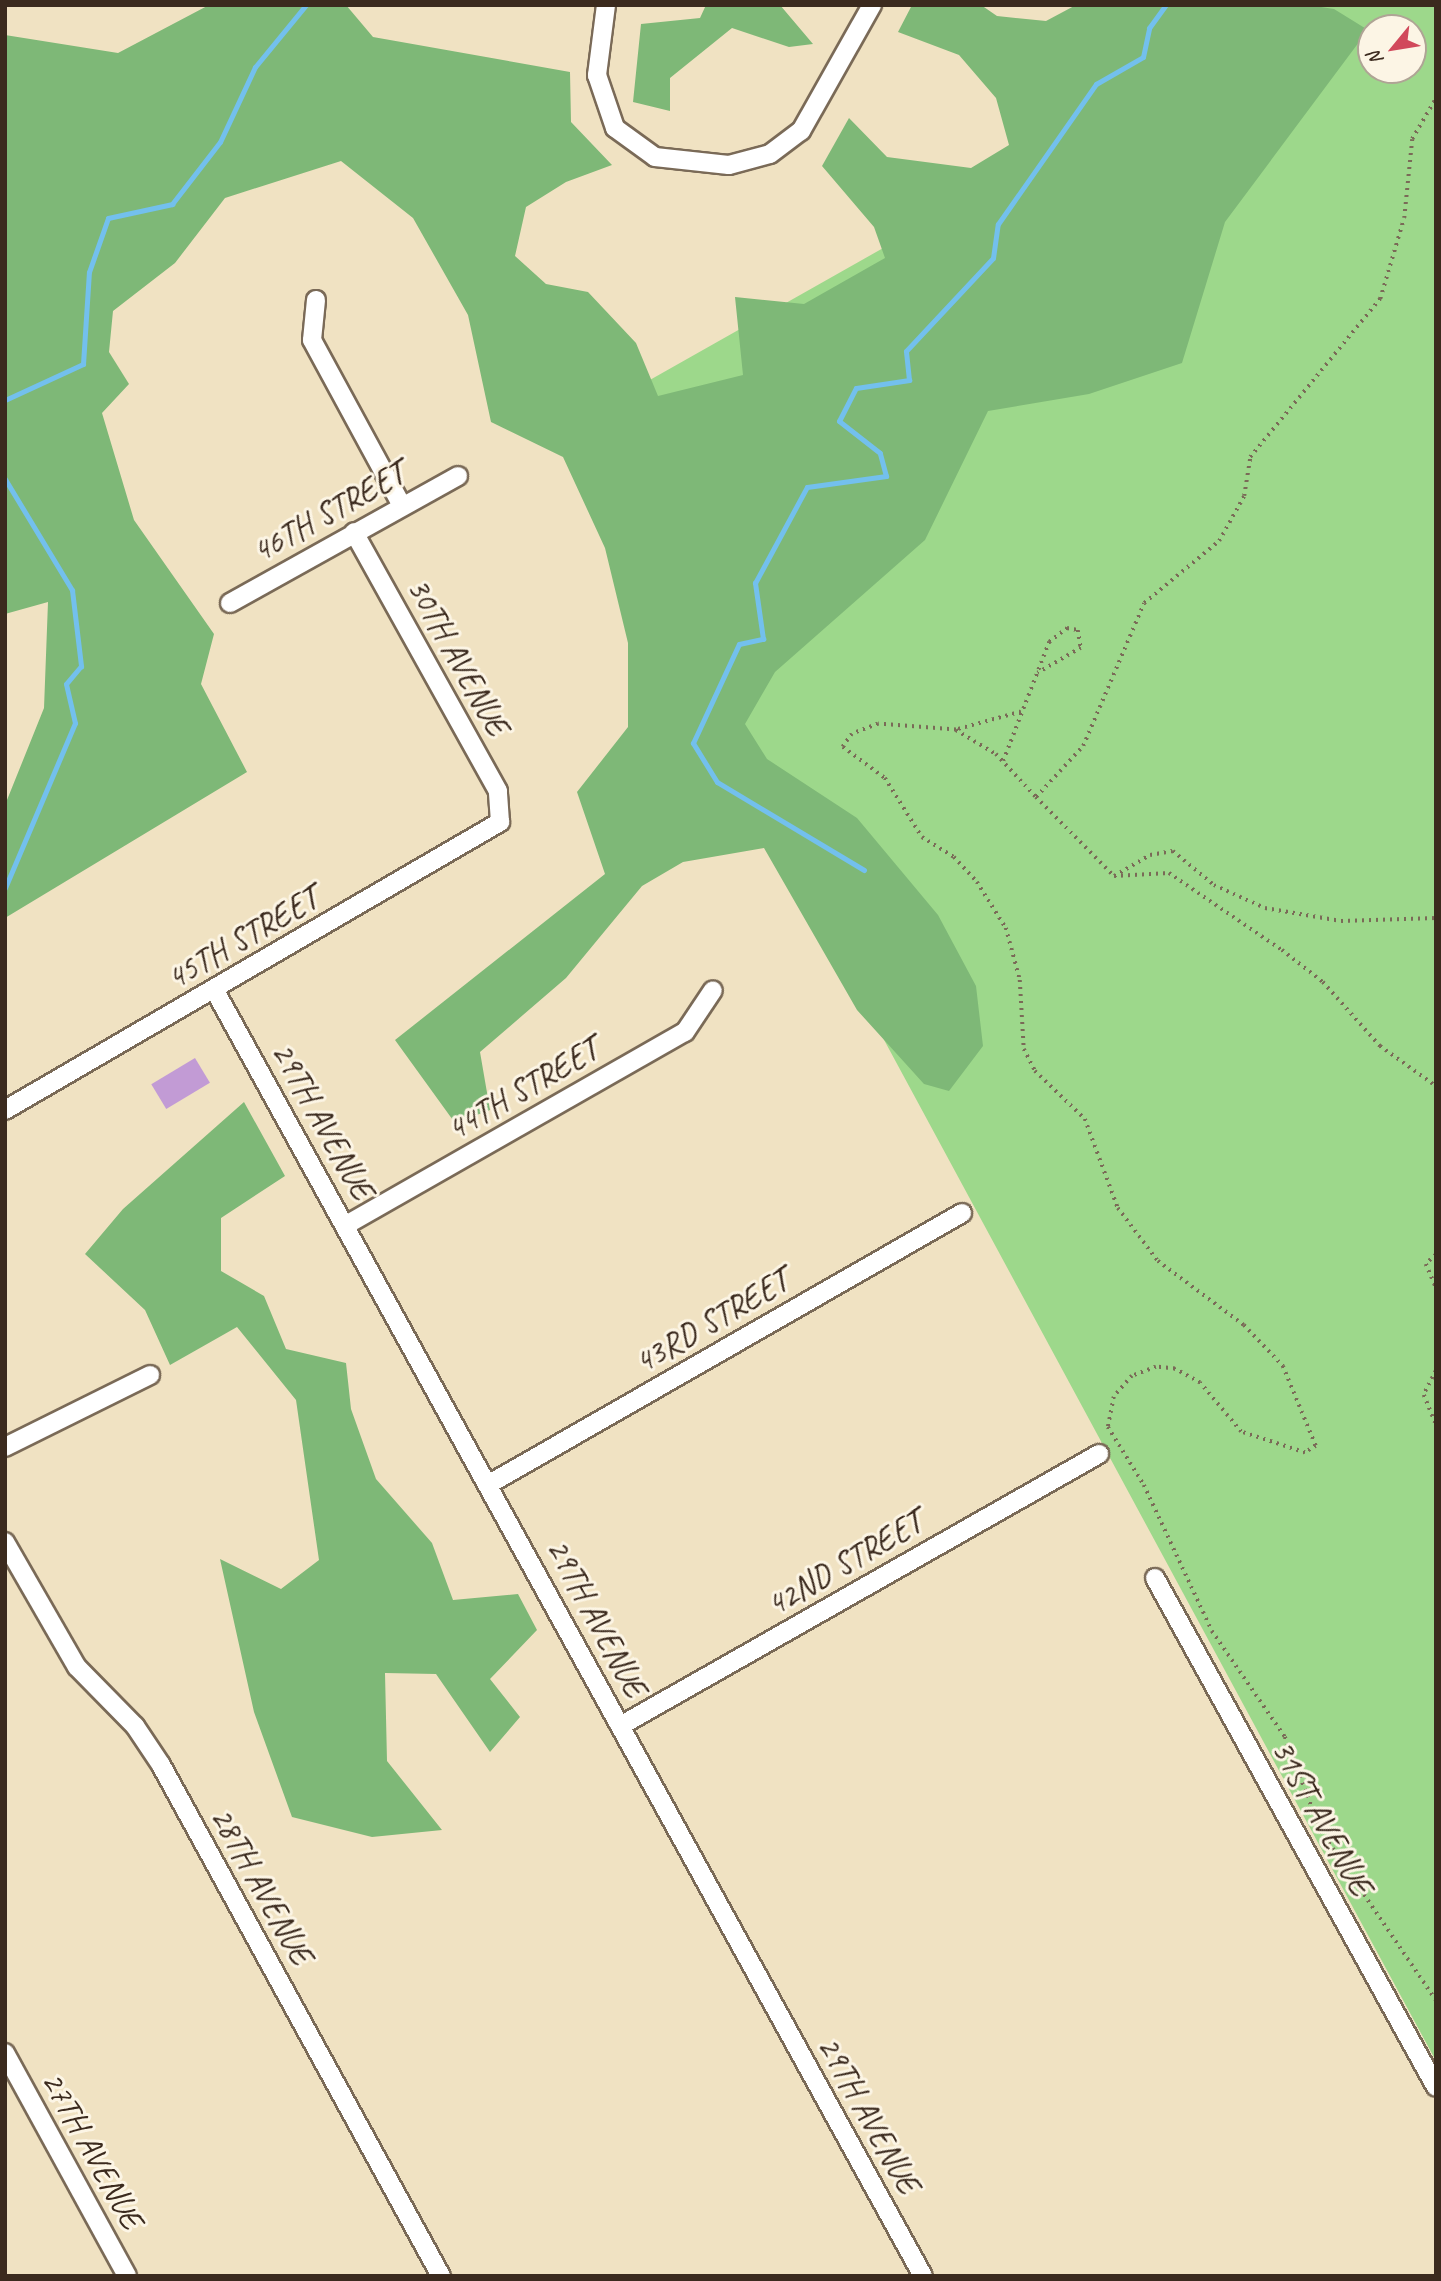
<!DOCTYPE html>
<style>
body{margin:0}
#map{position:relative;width:1441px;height:2281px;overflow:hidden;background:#f0e2c2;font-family:Caveat,sans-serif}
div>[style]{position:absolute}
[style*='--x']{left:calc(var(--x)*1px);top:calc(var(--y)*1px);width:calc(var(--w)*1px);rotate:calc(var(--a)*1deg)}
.green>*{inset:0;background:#9dd88b}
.forest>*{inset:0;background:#7eb877}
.stream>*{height:5px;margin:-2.5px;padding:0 2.5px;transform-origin:2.5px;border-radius:2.5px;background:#73c0ed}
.building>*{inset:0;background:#c29bd5;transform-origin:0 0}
.path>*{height:3.5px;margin-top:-1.75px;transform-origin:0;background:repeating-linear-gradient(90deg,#7a6a57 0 2px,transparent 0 7px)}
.roads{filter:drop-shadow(2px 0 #7a6a57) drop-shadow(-2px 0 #7a6a57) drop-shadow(0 2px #7a6a57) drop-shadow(0 -2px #7a6a57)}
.minor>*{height:18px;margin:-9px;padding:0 9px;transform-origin:9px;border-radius:9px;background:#fff}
span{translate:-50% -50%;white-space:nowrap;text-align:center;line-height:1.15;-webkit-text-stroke:6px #fcf5e5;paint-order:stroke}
.street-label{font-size:33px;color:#3b2a1e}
.frame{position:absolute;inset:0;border:7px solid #3b2a1e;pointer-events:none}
.north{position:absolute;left:1357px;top:14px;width:70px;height:70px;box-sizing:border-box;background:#fcf5e5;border:2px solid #afa495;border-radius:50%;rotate:240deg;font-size:19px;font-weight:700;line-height:28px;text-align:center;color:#3b2a1e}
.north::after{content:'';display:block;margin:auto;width:24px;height:32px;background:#d1495b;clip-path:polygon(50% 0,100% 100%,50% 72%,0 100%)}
</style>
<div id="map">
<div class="green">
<i style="clip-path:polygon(evenodd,1313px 5px,1436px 5px,1436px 2061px,556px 433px,1313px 5px,1371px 28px,1413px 28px,1413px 70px,1371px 70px,1371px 28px)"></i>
</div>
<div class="forest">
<i style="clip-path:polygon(209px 5px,346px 5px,373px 37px,570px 72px,571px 122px,612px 165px,566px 182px,526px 207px,515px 256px,546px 284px,588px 292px,636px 343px,658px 396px,743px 375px,735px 297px,804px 304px,885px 258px,874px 227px,822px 166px,849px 118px,887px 157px,971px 168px,1009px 145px,996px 98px,959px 55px,898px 32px,912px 5px,981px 5px,997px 16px,1046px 21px,1076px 5px,1308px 5px,1334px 9px,1368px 30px,1225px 222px,1182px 363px,1089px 394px,988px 411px,925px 540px,775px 672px,745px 724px,767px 759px,857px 818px,938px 915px,976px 986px,983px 1046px,949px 1091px,924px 1084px,857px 1010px,764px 848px,683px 862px,642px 886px,566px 978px,480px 1052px,490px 1110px,455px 1123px,395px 1040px,605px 874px,577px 792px,628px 727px,628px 643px,605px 548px,563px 457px,491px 422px,468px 315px,413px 218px,341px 161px,225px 198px,175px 263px,113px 311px,109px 352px,129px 384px,102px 413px,134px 520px,214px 634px,201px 684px,247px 772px,5px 918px,5px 805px,44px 708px,48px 602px,5px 614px,5px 35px,118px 53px)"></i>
<i style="clip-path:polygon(706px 5px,780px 5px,813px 44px,789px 47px,732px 28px,670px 78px,670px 111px,633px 102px,641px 24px,700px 18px)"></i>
<i style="clip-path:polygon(244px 1102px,285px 1176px,221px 1218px,221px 1271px,264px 1296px,286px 1349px,346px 1363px,351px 1409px,376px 1479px,432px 1543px,453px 1600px,518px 1594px,537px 1630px,490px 1679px,520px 1717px,490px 1752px,436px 1674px,385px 1673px,387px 1761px,442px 1830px,372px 1837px,292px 1817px,254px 1712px,220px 1559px,281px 1589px,319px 1560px,296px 1400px,237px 1327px,170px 1365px,145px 1310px,85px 1254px,123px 1209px)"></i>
</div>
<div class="stream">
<i style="--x:5;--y:400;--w:86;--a:-24.8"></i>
<i style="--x:83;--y:364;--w:92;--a:-86.3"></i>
<i style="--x:89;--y:272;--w:57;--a:-70.6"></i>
<i style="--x:108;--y:218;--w:66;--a:-12.3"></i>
<i style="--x:172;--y:204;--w:78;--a:-52.3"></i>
<i style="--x:220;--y:142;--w:83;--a:-65"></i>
<i style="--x:255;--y:67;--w:80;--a:-50.6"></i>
<i style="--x:5;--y:479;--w:130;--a:58.9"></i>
<i style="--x:72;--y:590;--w:77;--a:83.2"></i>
<i style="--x:81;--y:666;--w:23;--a:130"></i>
<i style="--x:66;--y:684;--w:40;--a:77"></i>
<i style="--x:75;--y:723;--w:179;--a:113"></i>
<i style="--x:864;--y:870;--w:171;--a:-149.1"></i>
<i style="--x:717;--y:782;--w:46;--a:-121.6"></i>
<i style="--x:693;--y:743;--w:109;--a:-65.1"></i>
<i style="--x:739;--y:644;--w:25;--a:-12"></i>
<i style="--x:763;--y:639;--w:57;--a:-98.1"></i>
<i style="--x:755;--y:583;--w:109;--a:-61.6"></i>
<i style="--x:807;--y:487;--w:80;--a:-7.9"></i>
<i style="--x:886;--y:476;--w:24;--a:-105"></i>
<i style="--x:880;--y:453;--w:52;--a:-142"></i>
<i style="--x:839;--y:421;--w:37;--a:-63"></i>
<i style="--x:856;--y:388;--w:54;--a:-8.6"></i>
<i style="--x:909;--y:380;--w:29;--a:-96"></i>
<i style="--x:906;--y:351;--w:127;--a:-46.9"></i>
<i style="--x:993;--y:258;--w:34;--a:-82"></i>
<i style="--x:998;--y:224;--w:171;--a:-55"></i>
<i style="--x:1096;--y:84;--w:54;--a:-29.9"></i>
<i style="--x:1143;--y:57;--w:30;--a:-78"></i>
<i style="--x:1149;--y:28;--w:29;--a:-54"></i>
</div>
<div class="building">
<i style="left:195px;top:1058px;width:29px;height:51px;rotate:59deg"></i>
</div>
<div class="path">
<i style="--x:1021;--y:712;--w:67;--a:164.5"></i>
<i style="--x:956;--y:730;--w:78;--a:-175.6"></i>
<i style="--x:878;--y:724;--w:28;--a:159"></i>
<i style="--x:852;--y:734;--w:16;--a:125"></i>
<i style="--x:843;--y:747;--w:52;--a:36.4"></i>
<i style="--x:885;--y:778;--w:70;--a:57.9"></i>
<i style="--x:922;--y:837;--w:38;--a:32"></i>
<i style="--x:954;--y:857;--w:34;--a:47"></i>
<i style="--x:977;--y:882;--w:54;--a:57.8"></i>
<i style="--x:1006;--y:928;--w:54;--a:74.9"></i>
<i style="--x:1020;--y:980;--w:69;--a:86.7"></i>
<i style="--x:1024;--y:1049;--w:25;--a:63"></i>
<i style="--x:1035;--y:1071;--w:69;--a:43.8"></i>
<i style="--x:1085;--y:1119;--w:95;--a:69.7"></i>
<i style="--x:1118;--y:1208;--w:66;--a:53"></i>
<i style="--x:1158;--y:1261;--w:107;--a:36.7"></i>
<i style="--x:1244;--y:1325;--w:57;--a:46.4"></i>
<i style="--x:1283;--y:1366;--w:87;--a:67.6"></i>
<i style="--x:1316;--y:1446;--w:13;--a:148"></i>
<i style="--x:1305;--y:1453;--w:67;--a:-161.8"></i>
<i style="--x:1241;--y:1432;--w:64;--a:-129.9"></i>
<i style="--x:1200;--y:1383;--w:29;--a:-151"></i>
<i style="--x:1175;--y:1369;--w:19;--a:-174"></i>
<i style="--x:1156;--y:1367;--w:26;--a:159"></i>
<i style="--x:1132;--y:1376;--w:28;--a:131"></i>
<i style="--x:1114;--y:1397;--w:31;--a:101"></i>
<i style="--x:1108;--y:1427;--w:68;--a:58.2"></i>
<i style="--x:1144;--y:1485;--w:161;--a:65"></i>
<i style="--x:1212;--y:1631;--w:129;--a:55.4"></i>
<i style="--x:1285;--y:1737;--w:101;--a:69"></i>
<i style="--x:1321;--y:1831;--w:204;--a:55.8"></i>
<i style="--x:956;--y:730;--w:47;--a:31"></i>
<i style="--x:996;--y:754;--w:59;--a:47.1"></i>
<i style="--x:1036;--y:797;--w:69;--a:-47.3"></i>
<i style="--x:1083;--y:746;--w:155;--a:-66.9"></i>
<i style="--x:1144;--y:603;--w:97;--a:-39.6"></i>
<i style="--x:1219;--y:541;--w:51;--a:-60.9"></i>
<i style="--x:1244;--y:496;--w:39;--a:-81"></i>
<i style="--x:1250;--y:457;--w:205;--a:-50.6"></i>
<i style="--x:1380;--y:299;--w:84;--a:-73.5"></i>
<i style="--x:1404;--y:218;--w:79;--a:-84.2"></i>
<i style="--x:1412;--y:139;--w:48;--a:-59.7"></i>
<i style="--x:1003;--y:761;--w:128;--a:-68.9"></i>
<i style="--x:1049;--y:642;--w:23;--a:-38"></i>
<i style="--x:1067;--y:628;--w:11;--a:10"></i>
<i style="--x:1078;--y:630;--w:18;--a:81"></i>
<i style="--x:1081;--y:648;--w:50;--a:149.8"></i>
<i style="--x:1036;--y:797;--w:111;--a:45.4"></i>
<i style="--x:1114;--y:876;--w:55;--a:-3.1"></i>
<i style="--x:1169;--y:873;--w:137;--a:34.3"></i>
<i style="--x:1282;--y:950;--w:52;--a:38"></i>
<i style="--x:1323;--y:982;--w:86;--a:48.3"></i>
<i style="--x:1380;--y:1046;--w:69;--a:35.5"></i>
<i style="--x:1114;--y:876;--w:42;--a:-30.3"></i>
<i style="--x:1150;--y:855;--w:23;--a:-10"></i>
<i style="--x:1173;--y:851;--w:53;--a:39.7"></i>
<i style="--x:1214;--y:885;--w:56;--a:24.3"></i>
<i style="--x:1265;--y:908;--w:77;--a:9.7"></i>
<i style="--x:1341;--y:921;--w:95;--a:-1.8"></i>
<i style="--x:1436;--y:1255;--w:13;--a:138"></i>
<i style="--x:1426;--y:1264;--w:25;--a:67"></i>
<i style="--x:1436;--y:1371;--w:27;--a:117"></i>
<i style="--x:1424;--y:1395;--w:31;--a:68"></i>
</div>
<div class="roads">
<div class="minor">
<i style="--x:606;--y:5;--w:71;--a:97.3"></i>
<i style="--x:597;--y:75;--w:56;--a:71.2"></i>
<i style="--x:615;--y:128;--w:49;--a:35.9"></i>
<i style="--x:655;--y:157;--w:74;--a:6.2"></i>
<i style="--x:729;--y:165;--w:42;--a:-15"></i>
<i style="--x:770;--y:154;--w:39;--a:-37"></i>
<i style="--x:801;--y:131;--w:145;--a:-60.6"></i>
<i style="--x:316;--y:300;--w:40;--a:95.7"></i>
<i style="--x:312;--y:340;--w:189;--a:61.5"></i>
<i style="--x:230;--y:603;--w:261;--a:-29.1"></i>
<i style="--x:214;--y:989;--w:1469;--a:61.15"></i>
<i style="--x:5;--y:1110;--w:573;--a:-30.19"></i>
<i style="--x:500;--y:822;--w:31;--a:-94"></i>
<i style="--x:498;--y:791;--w:296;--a:-119.1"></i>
<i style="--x:346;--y:1225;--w:390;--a:-29.7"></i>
<i style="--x:685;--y:1032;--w:50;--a:-56.3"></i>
<i style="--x:5;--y:1447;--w:162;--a:-26.4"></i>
<i style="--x:491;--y:1483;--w:543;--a:-29.82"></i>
<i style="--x:5;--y:1542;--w:144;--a:60.1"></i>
<i style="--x:77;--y:1667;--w:83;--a:45.5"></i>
<i style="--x:135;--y:1726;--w:47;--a:56.3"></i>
<i style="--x:161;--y:1765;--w:583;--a:61.28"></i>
<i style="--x:1155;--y:1578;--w:581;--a:61.1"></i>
<i style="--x:620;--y:1726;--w:551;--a:-29.59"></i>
<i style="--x:5;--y:2053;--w:254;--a:61.3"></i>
</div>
</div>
<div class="street-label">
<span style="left:329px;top:513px;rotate:-29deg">46TH STREET</span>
<span style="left:457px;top:657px;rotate:61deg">30TH AVENUE</span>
<span style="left:243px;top:939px;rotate:-30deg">45TH STREET</span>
<span style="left:523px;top:1090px;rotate:-30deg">44TH STREET</span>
<span style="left:322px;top:1121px;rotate:61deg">29TH AVENUE</span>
<span style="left:712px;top:1322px;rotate:-30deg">43RD STREET</span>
<span style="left:845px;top:1564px;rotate:-30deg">42ND STREET</span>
<span style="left:596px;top:1618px;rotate:62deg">29TH AVENUE</span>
<span style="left:1321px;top:1818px;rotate:61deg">31ST AVENUE</span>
<span style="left:261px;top:1886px;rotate:61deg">28TH AVENUE</span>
<span style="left:868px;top:2115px;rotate:61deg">29TH AVENUE</span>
<span style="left:92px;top:2150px;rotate:61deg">27TH AVENUE</span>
</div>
<div class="frame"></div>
<div class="north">N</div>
</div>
